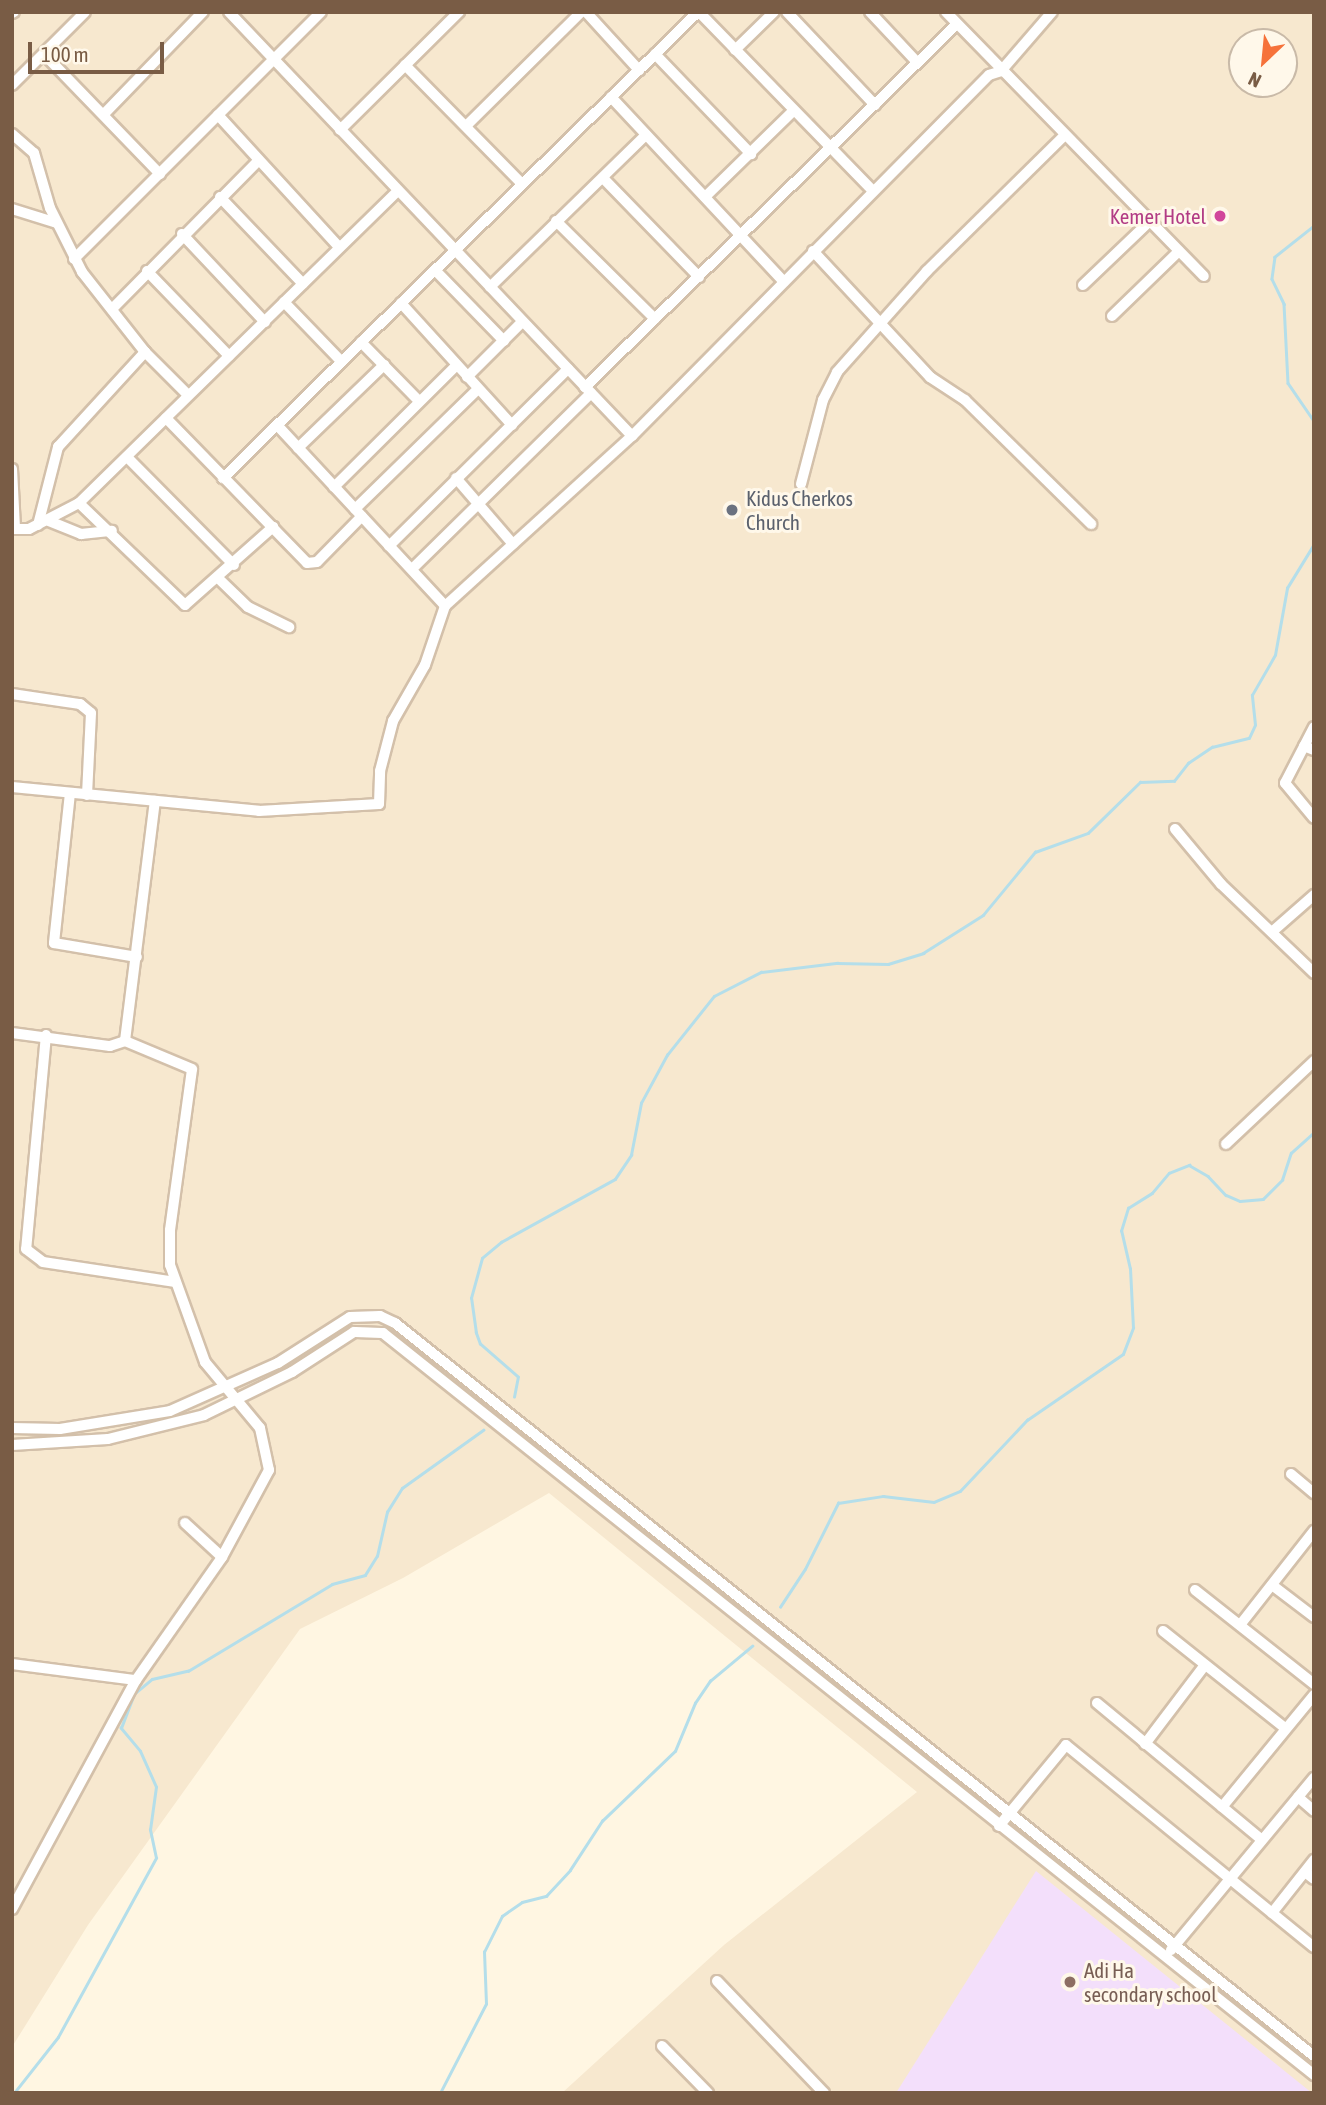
<!DOCTYPE html>
<style>
body{margin:0}
#map{position:relative;width:1326px;height:2105px;overflow:hidden;background:#fff6e2;font-family:"Asap Condensed",sans-serif}
div>[style]{position:absolute}
[style*='--x']{left:calc(var(--x)*1px);top:calc(var(--y)*1px);width:calc(var(--w)*1px);rotate:calc(var(--a)*1deg)}
.residential>*{inset:0;background:#f7e8cf}
.education>*{inset:0;background:#f3dffb}
.stream>*{height:2.5px;margin:-1.25px;padding:0 1.25px;transform-origin:1.25px;border-radius:1.25px;background:#b4deea}
.roads{filter:drop-shadow(2px 0 #d3c0aa) drop-shadow(-2px 0 #d3c0aa) drop-shadow(0 2px #d3c0aa) drop-shadow(0 -2px #d3c0aa)}
.minor>*{height:10px;margin:-5px;padding:0 5px;transform-origin:5px;border-radius:5px;background:#fff}
.dots>*{width:19px;height:19px;translate:-50% -50%;box-sizing:border-box;border:4px solid #fff8ea;border-radius:50%}
span{translate:-50% -50%;white-space:nowrap;text-align:center;line-height:1.15;-webkit-text-stroke:6px #fff8ea;paint-order:stroke}
.hotel-label{font-size:21px;color:#b23c85}
.right{translate:-100% -50%;text-align:right}
.worship-label{font-size:21px;color:#5b616d}
.left{translate:0 -50%;text-align:left}
.education-label{font-size:21px;color:#785e54}
.frame{position:absolute;inset:0;border:14px solid #795c45;pointer-events:none}
.north{position:absolute;left:1228px;top:28px;width:70px;height:70px;box-sizing:border-box;background:#fff8ea;border:2px solid #c9baa8;border-radius:50%;rotate:206deg;font-size:19px;font-weight:700;line-height:28px;text-align:center;color:#795c45}
.north::after{content:'';display:block;margin:auto;width:24px;height:32px;background:#f6723a;clip-path:polygon(50% 0,100% 100%,50% 72%,0 100%)}
.scale{position:absolute;left:28px;top:42px;width:136px;height:32px;box-sizing:border-box;border:4px solid #795c45;border-top:0;padding-left:9px;font-size:21px;line-height:24px;white-space:nowrap;color:#795c45;-webkit-text-stroke:5px #fff8ea;paint-order:stroke}
</style>
<div id="map">
<div class="residential">
<i style="clip-path:polygon(evenodd,12px 12px,1314px 12px,1314px 2093px,562px 2093px,724px 1945px,917px 1792px,549px 1493px,403px 1578px,300px 1629px,88px 1925px,12px 2047px,12px 12px,1242px 42px,1284px 42px,1284px 84px,1242px 84px,1242px 42px)"></i>
</div>
<div class="education">
<i style="clip-path:polygon(1036px 1871px,1312px 2093px,896px 2093px)"></i>
</div>
<div class="stream">
<i style="--x:1314;--y:226;--w:50;--a:141.5"></i>
<i style="--x:1275;--y:257;--w:22;--a:98"></i>
<i style="--x:1272;--y:279;--w:28;--a:64"></i>
<i style="--x:1284;--y:304;--w:79;--a:87.1"></i>
<i style="--x:1288;--y:383;--w:46;--a:55.6"></i>
<i style="--x:514;--y:1397;--w:20;--a:-79"></i>
<i style="--x:518;--y:1377;--w:50;--a:-139"></i>
<i style="--x:480;--y:1344;--w:12;--a:-110"></i>
<i style="--x:476;--y:1333;--w:35;--a:-98"></i>
<i style="--x:471;--y:1298;--w:41;--a:-74.6"></i>
<i style="--x:482;--y:1258;--w:25;--a:-40"></i>
<i style="--x:501;--y:1242;--w:130;--a:-28.9"></i>
<i style="--x:615;--y:1179;--w:29;--a:-56"></i>
<i style="--x:631;--y:1155;--w:53;--a:-79.1"></i>
<i style="--x:641;--y:1103;--w:55;--a:-61.6"></i>
<i style="--x:667;--y:1055;--w:75;--a:-51.5"></i>
<i style="--x:714;--y:996;--w:53;--a:-27.1"></i>
<i style="--x:761;--y:972;--w:77;--a:-6.8"></i>
<i style="--x:837;--y:963;--w:51;--a:1.1"></i>
<i style="--x:888;--y:964;--w:37;--a:-17"></i>
<i style="--x:923;--y:953;--w:71;--a:-32.3"></i>
<i style="--x:983;--y:915;--w:82;--a:-50.5"></i>
<i style="--x:1035;--y:852;--w:56;--a:-19.7"></i>
<i style="--x:1088;--y:833;--w:73;--a:-44.4"></i>
<i style="--x:1140;--y:782;--w:34;--a:-2"></i>
<i style="--x:1174;--y:781;--w:23;--a:-52"></i>
<i style="--x:1188;--y:763;--w:29;--a:-34"></i>
<i style="--x:1212;--y:747;--w:38;--a:-14"></i>
<i style="--x:1249;--y:738;--w:14;--a:-65"></i>
<i style="--x:1255;--y:725;--w:30;--a:-96"></i>
<i style="--x:1252;--y:695;--w:46;--a:-60.1"></i>
<i style="--x:1275;--y:655;--w:68;--a:-79.8"></i>
<i style="--x:1287;--y:588;--w:52;--a:-58.5"></i>
<i style="--x:780;--y:1607;--w:45;--a:-56.7"></i>
<i style="--x:805;--y:1569;--w:74;--a:-63.4"></i>
<i style="--x:838;--y:1503;--w:46;--a:-8.8"></i>
<i style="--x:883;--y:1496;--w:51;--a:6.7"></i>
<i style="--x:934;--y:1502;--w:28;--a:-23"></i>
<i style="--x:960;--y:1491;--w:98;--a:-46.7"></i>
<i style="--x:1027;--y:1420;--w:116;--a:-34.5"></i>
<i style="--x:1123;--y:1354;--w:28;--a:-69"></i>
<i style="--x:1133;--y:1328;--w:59;--a:-92.9"></i>
<i style="--x:1130;--y:1269;--w:39;--a:-103"></i>
<i style="--x:1121;--y:1231;--w:24;--a:-73"></i>
<i style="--x:1128;--y:1208;--w:28;--a:-32"></i>
<i style="--x:1152;--y:1193;--w:26;--a:-50"></i>
<i style="--x:1169;--y:1173;--w:22;--a:-22"></i>
<i style="--x:1189;--y:1165;--w:22;--a:30"></i>
<i style="--x:1208;--y:1176;--w:26;--a:47"></i>
<i style="--x:1226;--y:1195;--w:15;--a:23"></i>
<i style="--x:1240;--y:1201;--w:23;--a:-5"></i>
<i style="--x:1263;--y:1199;--w:27;--a:-45"></i>
<i style="--x:1282;--y:1180;--w:28;--a:-72"></i>
<i style="--x:1291;--y:1153;--w:31;--a:-42"></i>
<i style="--x:14;--y:2093;--w:71;--a:-51.8"></i>
<i style="--x:58;--y:2037;--w:204;--a:-61.3"></i>
<i style="--x:156;--y:1858;--w:29;--a:-102"></i>
<i style="--x:150;--y:1830;--w:43;--a:-82.1"></i>
<i style="--x:156;--y:1787;--w:39;--a:-114"></i>
<i style="--x:140;--y:1751;--w:30;--a:-130"></i>
<i style="--x:121;--y:1728;--w:36;--a:-69"></i>
<i style="--x:134;--y:1694;--w:23;--a:-40"></i>
<i style="--x:152;--y:1679;--w:37;--a:-13"></i>
<i style="--x:188;--y:1671;--w:168;--a:-31.1"></i>
<i style="--x:332;--y:1584;--w:34;--a:-15"></i>
<i style="--x:365;--y:1575;--w:22;--a:-58"></i>
<i style="--x:377;--y:1556;--w:45;--a:-77.2"></i>
<i style="--x:387;--y:1512;--w:28;--a:-58"></i>
<i style="--x:402;--y:1488;--w:100;--a:-35.6"></i>
<i style="--x:440;--y:2093;--w:100;--a:-62.7"></i>
<i style="--x:486;--y:2004;--w:52;--a:-92.2"></i>
<i style="--x:484;--y:1952;--w:40;--a:-63.4"></i>
<i style="--x:502;--y:1916;--w:24;--a:-35"></i>
<i style="--x:522;--y:1902;--w:25;--a:-14"></i>
<i style="--x:546;--y:1896;--w:35;--a:-47"></i>
<i style="--x:570;--y:1870;--w:59;--a:-56.9"></i>
<i style="--x:602;--y:1821;--w:101;--a:-43.8"></i>
<i style="--x:675;--y:1751;--w:52;--a:-67.4"></i>
<i style="--x:695;--y:1703;--w:27;--a:-56"></i>
<i style="--x:710;--y:1681;--w:55;--a:-39.8"></i>
</div>
<div class="roads">
<div class="minor">
<i style="--x:229;--y:12;--w:585;--a:46.45"></i>
<i style="--x:586;--y:12;--w:79;--a:47.6"></i>
<i style="--x:699;--y:12;--w:250;--a:45.8"></i>
<i style="--x:787;--y:12;--w:128;--a:46.6"></i>
<i style="--x:870;--y:12;--w:69;--a:46.8"></i>
<i style="--x:946;--y:12;--w:369;--a:45.7"></i>
<i style="--x:12;--y:13;--w:2;--a:-27"></i>
<i style="--x:735;--y:50;--w:54;--a:-44.3"></i>
<i style="--x:44;--y:54;--w:167;--a:46"></i>
<i style="--x:655;--y:54;--w:139;--a:46.2"></i>
<i style="--x:405;--y:65;--w:167;--a:45.5"></i>
<i style="--x:12;--y:85;--w:103;--a:-45"></i>
<i style="--x:611;--y:97;--w:253;--a:46.9"></i>
<i style="--x:104;--y:114;--w:142;--a:-45.9"></i>
<i style="--x:218;--y:115;--w:179;--a:47.5"></i>
<i style="--x:467;--y:125;--w:161;--a:-44.7"></i>
<i style="--x:340;--y:130;--w:168;--a:-44.8"></i>
<i style="--x:12;--y:134;--w:29;--a:41"></i>
<i style="--x:34;--y:153;--w:57;--a:73.8"></i>
<i style="--x:50;--y:208;--w:72;--a:63.4"></i>
<i style="--x:82;--y:272;--w:102;--a:51.8"></i>
<i style="--x:145;--y:352;--w:61;--a:45"></i>
<i style="--x:603;--y:178;--w:138;--a:45.9"></i>
<i style="--x:220;--y:197;--w:120;--a:46.3"></i>
<i style="--x:705;--y:197;--w:124;--a:-44.3"></i>
<i style="--x:12;--y:209;--w:47;--a:17.3"></i>
<i style="--x:556;--y:221;--w:139;--a:44.7"></i>
<i style="--x:182;--y:234;--w:121;--a:46.7"></i>
<i style="--x:813;--y:251;--w:172;--a:47.1"></i>
<i style="--x:930;--y:377;--w:42;--a:33.3"></i>
<i style="--x:965;--y:400;--w:177;--a:44.5"></i>
<i style="--x:74;--y:259;--w:349;--a:-45"></i>
<i style="--x:435;--y:270;--w:99;--a:45.8"></i>
<i style="--x:147;--y:271;--w:118;--a:46"></i>
<i style="--x:1083;--y:285;--w:93;--a:-43.7"></i>
<i style="--x:490;--y:287;--w:218;--a:-44.3"></i>
<i style="--x:284;--y:302;--w:83;--a:46"></i>
<i style="--x:401;--y:303;--w:165;--a:47.7"></i>
<i style="--x:112;--y:309;--w:209;--a:-45.4"></i>
<i style="--x:1112;--y:316;--w:93;--a:-44.1"></i>
<i style="--x:361;--y:342;--w:83;--a:45.5"></i>
<i style="--x:467;--y:377;--w:78;--a:-45"></i>
<i style="--x:585;--y:387;--w:520;--a:-44.3"></i>
<i style="--x:166;--y:418;--w:202;--a:45.8"></i>
<i style="--x:307;--y:563;--w:10;--a:-6"></i>
<i style="--x:317;--y:562;--w:64;--a:-45.6"></i>
<i style="--x:277;--y:425;--w:247;--a:47.1"></i>
<i style="--x:298;--y:448;--w:120;--a:-44"></i>
<i style="--x:127;--y:457;--w:152;--a:45.3"></i>
<i style="--x:12;--y:469;--w:60;--a:87.1"></i>
<i style="--x:223;--y:478;--w:665;--a:-44.45"></i>
<i style="--x:456;--y:478;--w:87;--a:49.2"></i>
<i style="--x:801;--y:484;--w:87;--a:-75.3"></i>
<i style="--x:823;--y:400;--w:31;--a:-63"></i>
<i style="--x:837;--y:372;--w:135;--a:-48.3"></i>
<i style="--x:927;--y:271;--w:194;--a:-44.6"></i>
<i style="--x:334;--y:487;--w:172;--a:-44.8"></i>
<i style="--x:79;--y:503;--w:147;--a:43.9"></i>
<i style="--x:185;--y:605;--w:118;--a:-41.6"></i>
<i style="--x:355;--y:509;--w:172;--a:-44.3"></i>
<i style="--x:49;--y:521;--w:35;--a:22"></i>
<i style="--x:81;--y:534;--w:31;--a:-6"></i>
<i style="--x:38;--y:525;--w:81;--a:-75.6"></i>
<i style="--x:58;--y:447;--w:129;--a:-47.5"></i>
<i style="--x:12;--y:529;--w:17;--a:0"></i>
<i style="--x:29;--y:529;--w:56;--a:-27.5"></i>
<i style="--x:79;--y:503;--w:446;--a:-44.4"></i>
<i style="--x:389;--y:546;--w:252;--a:-44.7"></i>
<i style="--x:412;--y:569;--w:251;--a:-44.5"></i>
<i style="--x:219;--y:579;--w:40;--a:44"></i>
<i style="--x:248;--y:607;--w:46;--a:26"></i>
<i style="--x:12;--y:694;--w:69;--a:8.4"></i>
<i style="--x:80;--y:704;--w:14;--a:39"></i>
<i style="--x:91;--y:713;--w:82;--a:92.8"></i>
<i style="--x:1314;--y:727;--w:63;--a:117.4"></i>
<i style="--x:1285;--y:783;--w:45;--a:50.4"></i>
<i style="--x:1304;--y:746;--w:11;--a:22"></i>
<i style="--x:12;--y:787;--w:248;--a:5.5"></i>
<i style="--x:259;--y:811;--w:120;--a:-3.3"></i>
<i style="--x:379;--y:804;--w:33;--a:-88"></i>
<i style="--x:380;--y:771;--w:52;--a:-75.4"></i>
<i style="--x:393;--y:721;--w:64;--a:-60.3"></i>
<i style="--x:425;--y:665;--w:62;--a:-71.3"></i>
<i style="--x:445;--y:606;--w:253;--a:-42.3"></i>
<i style="--x:632;--y:436;--w:508;--a:-45.32"></i>
<i style="--x:989;--y:75;--w:13;--a:-18"></i>
<i style="--x:1001;--y:71;--w:78;--a:-49.2"></i>
<i style="--x:70;--y:793;--w:151;--a:96.1"></i>
<i style="--x:54;--y:943;--w:84;--a:9.6"></i>
<i style="--x:1175;--y:829;--w:72;--a:50.1"></i>
<i style="--x:1221;--y:884;--w:129;--a:43.7"></i>
<i style="--x:1273;--y:931;--w:55;--a:-41.3"></i>
<i style="--x:12;--y:1033;--w:99;--a:7.6"></i>
<i style="--x:110;--y:1046;--w:16;--a:-18"></i>
<i style="--x:125;--y:1041;--w:242;--a:-82.9"></i>
<i style="--x:46;--y:1035;--w:215;--a:95.3"></i>
<i style="--x:26;--y:1249;--w:21;--a:37"></i>
<i style="--x:43;--y:1262;--w:134;--a:8.6"></i>
<i style="--x:1226;--y:1144;--w:121;--a:-43.3"></i>
<i style="--x:12;--y:1428;--w:48;--a:1.2"></i>
<i style="--x:60;--y:1429;--w:111;--a:-9.3"></i>
<i style="--x:170;--y:1411;--w:118;--a:-24"></i>
<i style="--x:278;--y:1363;--w:85;--a:-32.6"></i>
<i style="--x:350;--y:1317;--w:30;--a:-2"></i>
<i style="--x:380;--y:1316;--w:17;--a:25"></i>
<i style="--x:395;--y:1323;--w:1176;--a:38.58"></i>
<i style="--x:12;--y:1445;--w:96;--a:-3.6"></i>
<i style="--x:108;--y:1439;--w:99;--a:-14"></i>
<i style="--x:204;--y:1415;--w:98;--a:-26"></i>
<i style="--x:292;--y:1372;--w:74;--a:-32.8"></i>
<i style="--x:354;--y:1332;--w:29;--a:2"></i>
<i style="--x:383;--y:1333;--w:1191;--a:38.55"></i>
<i style="--x:1291;--y:1474;--w:30;--a:40"></i>
<i style="--x:185;--y:1523;--w:50;--a:42.6"></i>
<i style="--x:1272;--y:1585;--w:53;--a:37.3"></i>
<i style="--x:1195;--y:1590;--w:152;--a:38.3"></i>
<i style="--x:1240;--y:1625;--w:120;--a:-51.8"></i>
<i style="--x:1163;--y:1631;--w:156;--a:38.5"></i>
<i style="--x:12;--y:1664;--w:125;--a:7.4"></i>
<i style="--x:1097;--y:1703;--w:214;--a:39.7"></i>
<i style="--x:1145;--y:1744;--w:99;--a:-52.8"></i>
<i style="--x:1298;--y:1797;--w:21;--a:41"></i>
<i style="--x:1222;--y:1807;--w:145;--a:-50.6"></i>
<i style="--x:999;--y:1826;--w:105;--a:-50.4"></i>
<i style="--x:1066;--y:1745;--w:320;--a:39.2"></i>
<i style="--x:1305;--y:1872;--w:11;--a:38"></i>
<i style="--x:12;--y:1909;--w:260;--a:-61.6"></i>
<i style="--x:136;--y:1680;--w:150;--a:-55"></i>
<i style="--x:222;--y:1557;--w:99;--a:-61.6"></i>
<i style="--x:269;--y:1470;--w:43;--a:-102.1"></i>
<i style="--x:260;--y:1428;--w:86;--a:-129.8"></i>
<i style="--x:205;--y:1362;--w:103;--a:-109.8"></i>
<i style="--x:170;--y:1265;--w:35;--a:-90"></i>
<i style="--x:170;--y:1230;--w:162;--a:-82.2"></i>
<i style="--x:192;--y:1069;--w:73;--a:-157.3"></i>
<i style="--x:1272;--y:1913;--w:68;--a:-51.6"></i>
<i style="--x:1171;--y:1950;--w:224;--a:-50.3"></i>
<i style="--x:717;--y:1981;--w:155;--a:46.3"></i>
<i style="--x:662;--y:2046;--w:66;--a:45.6"></i>
</div>
</div>
<div class="dots">
<i style="left:1220px;top:216px;background:#d1479c"></i>
<i style="left:732px;top:510px;background:#6b7280"></i>
<i style="left:1070px;top:1982px;background:#8d6e63"></i>
</div>
<div class="hotel-label">
<span class="right" style="left:1206px;top:216px">Kemer Hotel</span>
</div>
<div class="worship-label">
<span class="left" style="left:746px;top:510px">Kidus Cherkos<br>Church</span>
</div>
<div class="education-label">
<span class="left" style="left:1084px;top:1982px">Adi Ha<br>secondary school</span>
</div>
<div class="frame"></div>
<div class="north">N</div>
<div class="scale">100 m</div>
</div>
